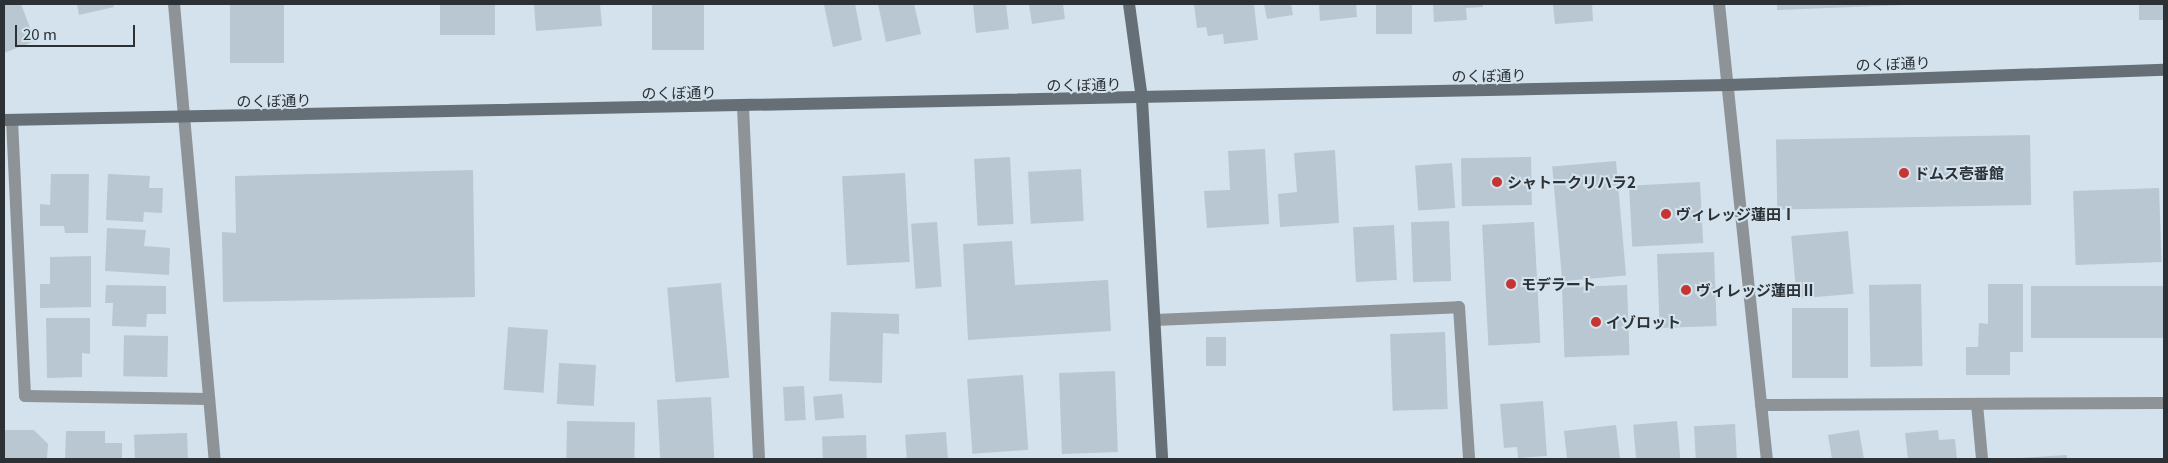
<!DOCTYPE html>
<meta charset="utf-8">
<style>
body{margin:0}
#map{position:relative;width:2168px;height:463px;overflow:hidden;background:#d3e2ec;font-family:Georgia,"Noto Sans JP",serif}
div>[style]{position:absolute}
[style*='--x']{left:calc(var(--x)*1px);top:calc(var(--y)*1px);width:calc(var(--w)*1px);rotate:calc(var(--a)*1deg)}
.building>*{inset:0;background:#b8c7d1;transform-origin:0 0}
.street>*{height:12px;margin:-6px;padding:0 6px;transform-origin:6px;border-radius:6px;background:#8d9397}
.secondary>*{height:12px;margin:-6px;padding:0 6px;transform-origin:6px;border-radius:6px;background:#656f75}
.dots>*{width:14px;height:14px;translate:-50% -50%;box-sizing:border-box;border:2px solid #d3e2ec;border-radius:50%}
span{translate:-50% -50%;white-space:nowrap;text-align:center;line-height:1.15;-webkit-text-stroke:4px #d3e2ec;paint-order:stroke}
.street-label{font-size:15px;color:#2b3135}
.poi-label{font-size:15px;color:#2b3135;font-weight:700}
.left{translate:0 -50%;text-align:left}
.frame{position:absolute;inset:0;border:5px solid #2b3135;pointer-events:none}
.scale{position:absolute;left:15px;top:25px;width:120px;height:22px;box-sizing:border-box;border:2px solid #2b3135;border-top:0;padding-left:6px;font-size:15px;line-height:18px;white-space:nowrap;color:#2b3135;-webkit-text-stroke:4px #d3e2ec;paint-order:stroke}
</style>
<div id="map">
<div class="building">
<i style="clip-path:polygon(4px 4px,21px 4px,35px 41px,4px 53px)"></i>
<i style="clip-path:polygon(77px 4px,113px 4px,114px 7px,79px 15px)"></i>
<i style="left:230px;top:4px;width:54px;height:59px"></i>
<i style="left:440px;top:4px;width:55px;height:31px"></i>
<i style="clip-path:polygon(534px 4px,600px 4px,602px 26px,536px 31px)"></i>
<i style="left:652px;top:4px;width:52px;height:46px"></i>
<i style="clip-path:polygon(855px 4px,862px 40px,833px 47px,824px 5px)"></i>
<i style="clip-path:polygon(878px 4px,914px 4px,921px 34px,886px 42px)"></i>
<i style="clip-path:polygon(973px 4px,1006px 4px,1009px 29px,976px 33px)"></i>
<i style="clip-path:polygon(1029px 4px,1063px 4px,1065px 19px,1032px 24px)"></i>
<i style="clip-path:polygon(1194px 4px,1254px 4px,1258px 40px,1224px 44px,1223px 34px,1208px 36px,1206px 27px,1197px 28px)"></i>
<i style="clip-path:polygon(1264px 4px,1291px 4px,1293px 15px,1267px 19px)"></i>
<i style="clip-path:polygon(1319px 4px,1356px 4px,1357px 17px,1320px 21px)"></i>
<i style="left:1376px;top:4px;width:36px;height:30px"></i>
<i style="clip-path:polygon(1433px 4px,1483px 4px,1483px 7px,1466px 8px,1467px 20px,1434px 22px)"></i>
<i style="clip-path:polygon(1553px 4px,1592px 4px,1593px 21px,1555px 24px)"></i>
<i style="clip-path:polygon(1777px 4px,1904px 4px,1904px 5px,1777px 10px)"></i>
<i style="left:2139px;top:4px;width:25px;height:16px"></i>
<i style="left:2030px;top:135px;width:70px;height:254px;rotate:89deg"></i>
<i style="clip-path:polygon(1265px 149px,1269px 224px,1207px 228px,1204px 191px,1230px 190px,1228px 151px)"></i>
<i style="clip-path:polygon(1335px 150px,1339px 223px,1280px 227px,1278px 194px,1297px 192px,1294px 153px)"></i>
<i style="left:1010px;top:157px;width:67px;height:36px;rotate:87deg"></i>
<i style="left:1531px;top:157px;width:48px;height:70px;rotate:89deg"></i>
<i style="left:1616px;top:161px;width:115px;height:64px;rotate:85deg"></i>
<i style="left:1452px;top:163px;width:45px;height:37px;rotate:86deg"></i>
<i style="left:1081px;top:169px;width:52px;height:53px;rotate:87deg"></i>
<i style="clip-path:polygon(473px 170px,475px 297px,223px 302px,222px 232px,236px 233px,235px 176px)"></i>
<i style="left:905px;top:173px;width:89px;height:63px;rotate:87deg"></i>
<i style="clip-path:polygon(51px 174px,89px 174px,88px 233px,65px 233px,64px 226px,40px 226px,40px 204px,50px 205px)"></i>
<i style="clip-path:polygon(108px 174px,150px 176px,149px 188px,163px 188px,162px 213px,144px 212px,143px 222px,106px 220px)"></i>
<i style="left:1700px;top:182px;width:61px;height:71px;rotate:87deg"></i>
<i style="left:2159px;top:188px;width:74px;height:86px;rotate:88deg"></i>
<i style="left:1449px;top:221px;width:60px;height:38px;rotate:88deg"></i>
<i style="left:937px;top:222px;width:65px;height:26px;rotate:86deg"></i>
<i style="left:1534px;top:222px;width:121px;height:52px;rotate:87deg"></i>
<i style="left:1394px;top:225px;width:55px;height:41px;rotate:87deg"></i>
<i style="clip-path:polygon(107px 228px,146px 230px,144px 246px,170px 248px,169px 275px,105px 271px)"></i>
<i style="left:1848px;top:231px;width:63px;height:57px;rotate:85deg"></i>
<i style="clip-path:polygon(1012px 241px,1015px 285px,1108px 280px,1111px 331px,968px 340px,963px 244px)"></i>
<i style="left:1714px;top:252px;width:74px;height:57px;rotate:88deg"></i>
<i style="clip-path:polygon(91px 256px,91px 307px,40px 308px,40px 284px,50px 284px,50px 257px)"></i>
<i style="left:721px;top:283px;width:95px;height:54px;rotate:85deg"></i>
<i style="left:1921px;top:284px;width:82px;height:52px;rotate:89deg"></i>
<i style="clip-path:polygon(1988px 284px,2023px 284px,2023px 352px,2010px 352px,2010px 375px,1966px 375px,1966px 347px,1978px 347px,1979px 323px,1988px 324px)"></i>
<i style="clip-path:polygon(106px 285px,166px 286px,166px 314px,147px 314px,146px 327px,112px 326px,113px 303px,105px 303px)"></i>
<i style="left:1627px;top:285px;width:70px;height:65px;rotate:88deg"></i>
<i style="left:2164px;top:286px;width:52px;height:133px;rotate:90deg"></i>
<i style="left:1792px;top:308px;width:56px;height:70px"></i>
<i style="clip-path:polygon(831px 312px,899px 314px,899px 334px,883px 333px,882px 383px,829px 381px)"></i>
<i style="clip-path:polygon(46px 318px,90px 318px,90px 354px,82px 353px,82px 377px,47px 378px)"></i>
<i style="left:508px;top:327px;width:40px;height:63px;rotate:4deg"></i>
<i style="left:1445px;top:332px;width:77px;height:55px;rotate:88deg"></i>
<i style="left:168px;top:336px;width:41px;height:44px;rotate:91deg"></i>
<i style="left:1206px;top:337px;width:20px;height:29px"></i>
<i style="left:559px;top:363px;width:37px;height:41px;rotate:3deg"></i>
<i style="left:1115px;top:371px;width:81px;height:56px;rotate:88deg"></i>
<i style="left:1023px;top:375px;width:75px;height:56px;rotate:86deg"></i>
<i style="left:804px;top:386px;width:34px;height:21px;rotate:87deg"></i>
<i style="left:842px;top:394px;width:24px;height:29px;rotate:85deg"></i>
<i style="left:711px;top:397px;width:62px;height:54px;rotate:87deg"></i>
<i style="clip-path:polygon(1543px 401px,1547px 456px,1518px 458px,1517px 447px,1504px 448px,1500px 404px)"></i>
<i style="left:567px;top:421px;width:68px;height:38px;rotate:1deg"></i>
<i style="left:1677px;top:421px;width:38px;height:44px;rotate:85deg"></i>
<i style="left:1735px;top:424px;width:35px;height:41px;rotate:87deg"></i>
<i style="clip-path:polygon(1616px 425px,1620px 459px,1567px 459px,1564px 431px)"></i>
<i style="clip-path:polygon(4px 430px,34px 430px,48px 444px,47px 459px,4px 459px)"></i>
<i style="clip-path:polygon(1859px 430px,1864px 459px,1832px 459px,1828px 435px)"></i>
<i style="clip-path:polygon(1938px 430px,1939px 440px,1955px 439px,1957px 459px,1908px 459px,1905px 433px)"></i>
<i style="clip-path:polygon(66px 431px,105px 431px,105px 443px,122px 443px,122px 459px,65px 459px)"></i>
<i style="left:946px;top:432px;width:27px;height:41px;rotate:86deg"></i>
<i style="left:187px;top:433px;width:26px;height:53px;rotate:88deg"></i>
<i style="left:866px;top:435px;width:24px;height:44px;rotate:88deg"></i>
<i style="clip-path:polygon(2067px 455px,2067px 459px,2020px 459px,2020px 458px)"></i>
</div>
<div class="street">
<i style="--x:174;--y:4;--w:457;--a:84.9"></i>
<i style="--x:1719;--y:4;--w:458;--a:84"></i>
<i style="--x:743;--y:107;--w:352;--a:87.4"></i>
<i style="--x:12;--y:120;--w:276;--a:87.3"></i>
<i style="--x:25;--y:396;--w:184;--a:0.9"></i>
<i style="--x:1155;--y:320;--w:304;--a:-2.4"></i>
<i style="--x:1459;--y:307;--w:152;--a:86.2"></i>
<i style="--x:1977;--y:404;--w:55;--a:84.8"></i>
<i style="--x:1761;--y:405;--w:403;--a:-0.3"></i>
</div>
<div class="secondary">
<i style="--x:1129;--y:4;--w:96;--a:82.2"></i>
<i style="--x:1142;--y:99;--w:361;--a:86.8"></i>
<i style="--x:4;--y:120;--w:1724;--a:-1.16"></i>
<i style="--x:1728;--y:85;--w:436;--a:-2"></i>
</div>
<div class="dots">
<i style="left:1904px;top:173px;background:#c53633"></i>
<i style="left:1497px;top:182px;background:#c53633"></i>
<i style="left:1666px;top:214px;background:#c53633"></i>
<i style="left:1511px;top:284px;background:#c53633"></i>
<i style="left:1686px;top:290px;background:#c53633"></i>
<i style="left:1596px;top:322px;background:#c53633"></i>
</div>
<div class="street-label">
<span style="left:1893px;top:63px;rotate:-2deg">のくぼ通り</span>
<span style="left:1489px;top:75px;rotate:-1deg">のくぼ通り</span>
<span style="left:1084px;top:84px;rotate:-1deg">のくぼ通り</span>
<span style="left:679px;top:92px;rotate:-1deg">のくぼ通り</span>
<span style="left:274px;top:100px;rotate:-1deg">のくぼ通り</span>
</div>
<div class="poi-label">
<span class="left" style="left:1914px;top:173px">ドムス壱番館</span>
<span class="left" style="left:1507px;top:182px">シャトークリハラ2</span>
<span class="left" style="left:1676px;top:214px">ヴィレッジ蓮田Ⅰ</span>
<span class="left" style="left:1521px;top:284px">モデラート</span>
<span class="left" style="left:1696px;top:290px">ヴィレッジ蓮田Ⅱ</span>
<span class="left" style="left:1606px;top:322px">イゾロット</span>
</div>
<div class="frame"></div>
<div class="scale">20 m</div>
</div>
